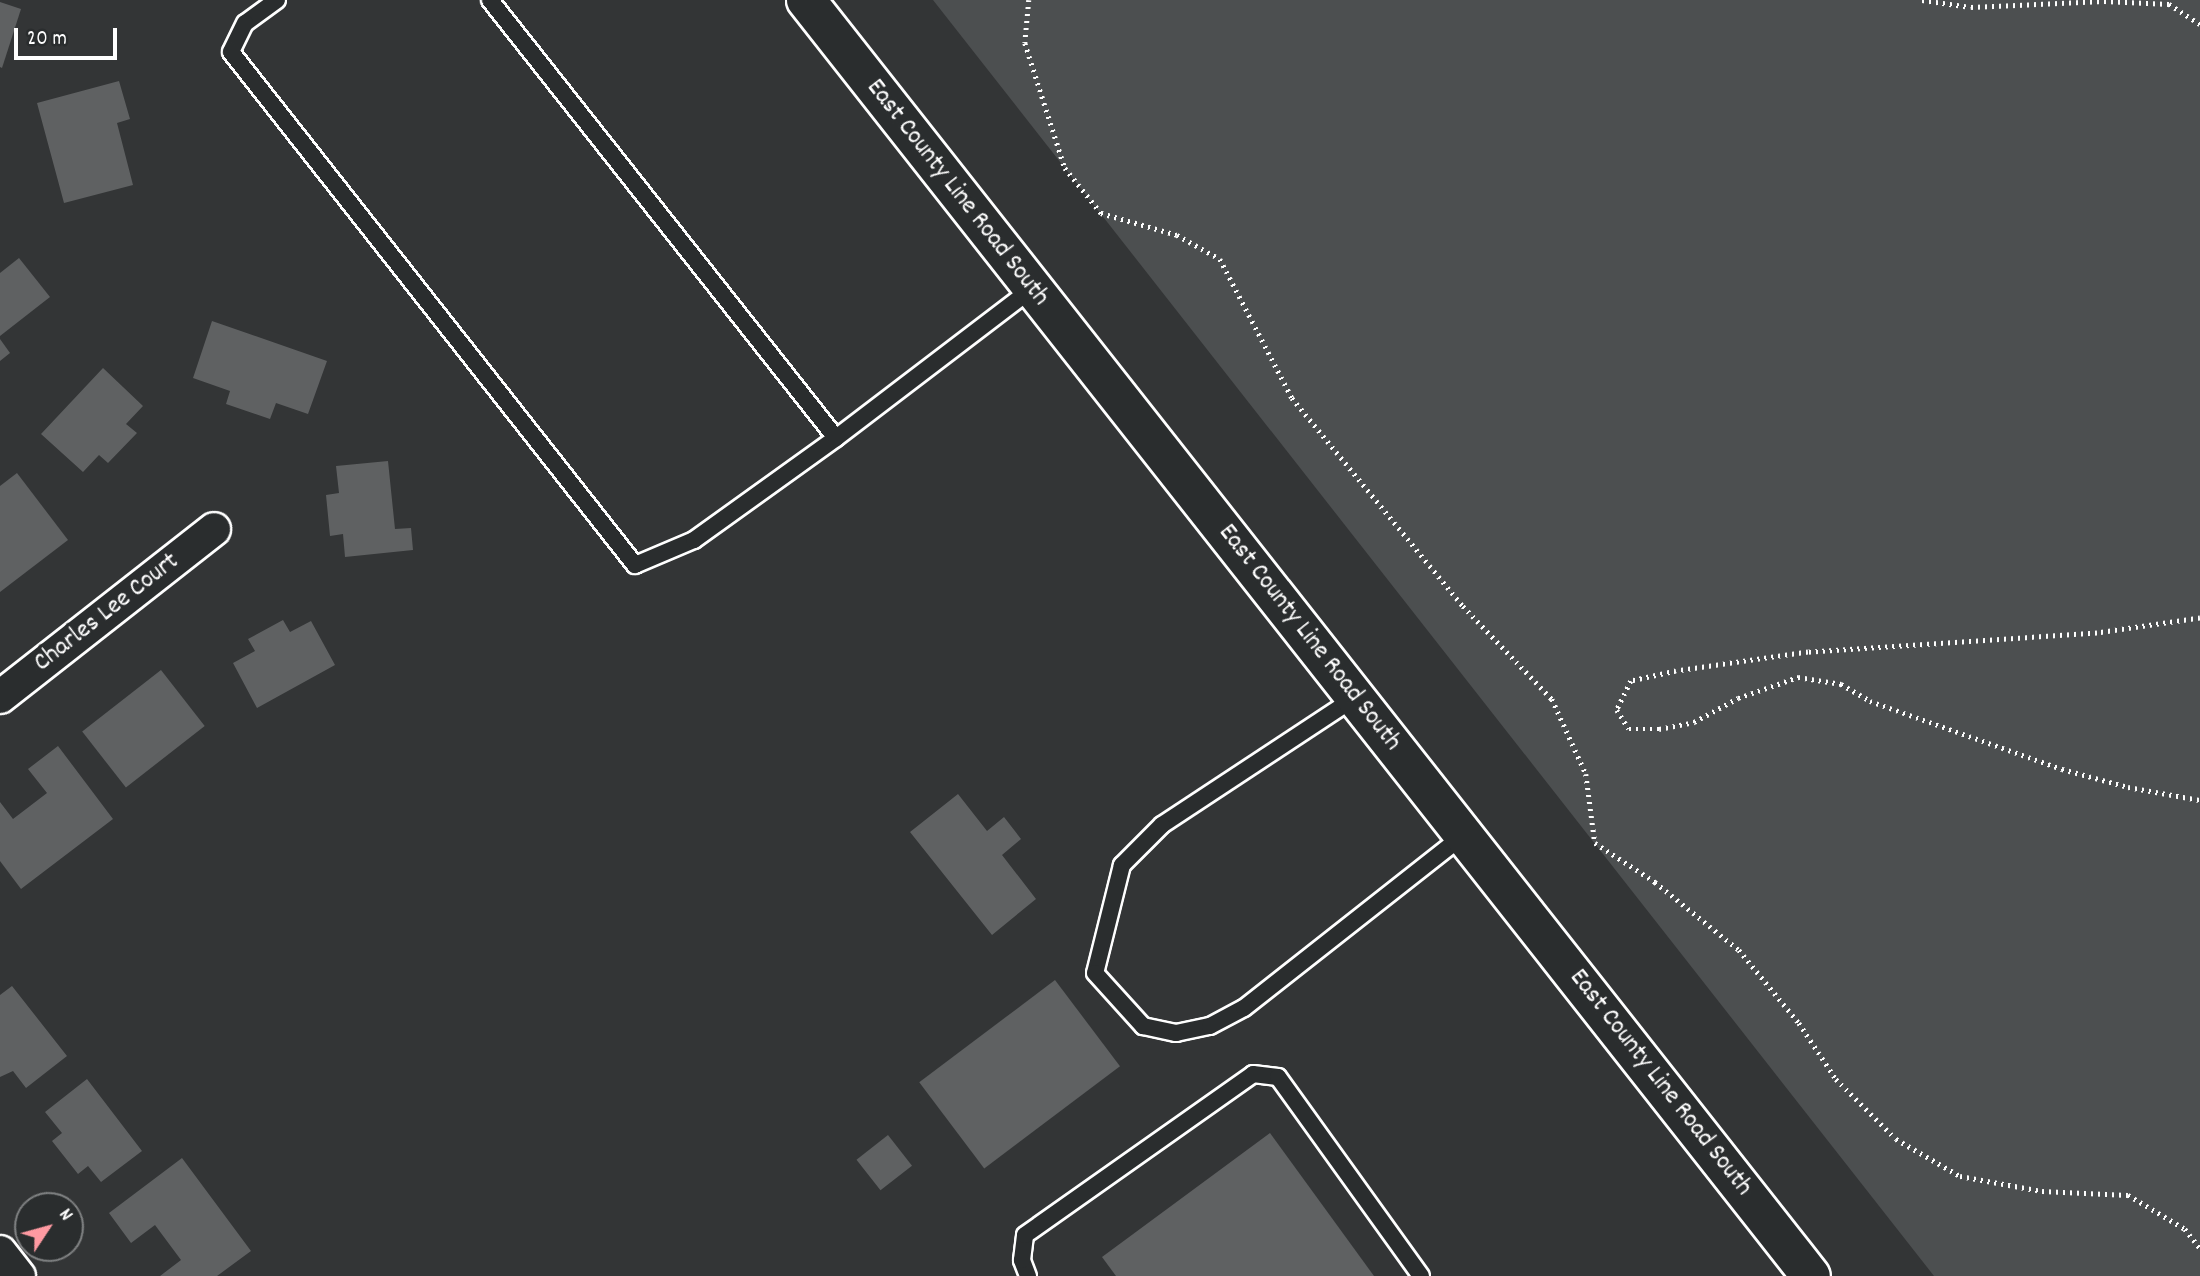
<!DOCTYPE html>
<style>
body{margin:0}
#map{position:relative;width:2200px;height:1276px;overflow:hidden;background:#333536;font-family:Dekko,sans-serif}
div>[style]{position:absolute}
[style*='--x']{left:calc(var(--x)*1px);top:calc(var(--y)*1px);width:calc(var(--w)*1px);rotate:calc(var(--a)*1deg)}
.green>*{inset:0;background:#4c4f50}
.building>*{inset:0;background:#5f6162;transform-origin:0 0}
.path>*{height:4.5px;margin-top:-2.25px;transform-origin:0;background:repeating-linear-gradient(90deg,#fff 0 2px,transparent 0 7px)}
.roads{filter:drop-shadow(2px 0 #fff) drop-shadow(-2px 0 #fff) drop-shadow(0 2px #fff) drop-shadow(0 -2px #fff)}
.lane>*{height:16px;margin:-8px;padding:0 8px;transform-origin:8px;border-radius:8px;background:#2a2d2e}
.street>*{height:32px;margin:-16px;padding:0 16px;transform-origin:16px;border-radius:16px;background:#2a2d2e}
.primary>*{height:38px;margin:-19px;padding:0 19px;transform-origin:19px;border-radius:19px;background:#2a2d2e}
span{translate:-50% -50%;white-space:nowrap;text-align:center;line-height:1.15;-webkit-text-stroke:7px #2a2d2e;paint-order:stroke}
.street-label{font-size:26px;color:#fff}
.north{position:absolute;left:14px;top:1192px;width:70px;height:70px;box-sizing:border-box;background:#2a2d2e;border:2px solid #7f8182;border-radius:50%;rotate:54deg;font-size:19px;font-weight:700;line-height:28px;text-align:center;color:#fff}
.north::after{content:'';display:block;margin:auto;width:24px;height:32px;background:#ff9aa2;clip-path:polygon(50% 0,100% 100%,50% 72%,0 100%)}
.scale{position:absolute;left:14px;top:28px;width:103px;height:32px;box-sizing:border-box;border:4px solid #fff;border-top:0;padding-left:9px;font-size:21px;line-height:24px;white-space:nowrap;color:#fff;-webkit-text-stroke:5px #2a2d2e;paint-order:stroke}
</style>
<div id="map">
<div class="green">
<i style="clip-path:polygon(933px 0,2200px 0,2200px 1276px,1934px 1276px)"></i>
</div>
<div class="building">
<i style="clip-path:polygon(0 2px,21px 9px,2px 68px,0 67px)"></i>
<i style="clip-path:polygon(119px 81px,130px 119px,117px 123px,133px 185px,64px 203px,37px 103px)"></i>
<i style="clip-path:polygon(19px 258px,50px 297px,0 336px,0 273px)"></i>
<i style="clip-path:polygon(212px 321px,327px 361px,308px 414px,276px 403px,270px 419px,226px 404px,230px 391px,193px 378px)"></i>
<i style="clip-path:polygon(0 339px,10px 353px,0 361px)"></i>
<i style="clip-path:polygon(103px 368px,143px 406px,126px 424px,137px 433px,108px 463px,99px 455px,83px 472px,41px 434px)"></i>
<i style="clip-path:polygon(388px 461px,395px 529px,411px 528px,413px 550px,345px 557px,343px 534px,330px 536px,326px 495px,339px 493px,336px 466px)"></i>
<i style="clip-path:polygon(17px 473px,68px 540px,0 592px,0 486px)"></i>
<i style="clip-path:polygon(283px 620px,290px 632px,311px 621px,335px 665px,257px 708px,233px 663px,255px 651px,248px 639px)"></i>
<i style="left:161px;top:670px;width:71px;height:100px;rotate:52deg"></i>
<i style="clip-path:polygon(58px 746px,113px 819px,21px 889px,0 861px,0 802px,13px 819px,47px 793px,28px 769px)"></i>
<i style="clip-path:polygon(958px 794px,987px 831px,1004px 817px,1021px 839px,1002px 855px,1036px 899px,992px 935px,910px 832px)"></i>
<i style="left:1055px;top:980px;width:108px;height:170px;rotate:53deg"></i>
<i style="clip-path:polygon(12px 986px,67px 1056px,26px 1088px,13px 1071px,0 1077px,0 995px)"></i>
<i style="clip-path:polygon(87px 1079px,142px 1151px,101px 1182px,88px 1166px,78px 1174px,52px 1141px,62px 1133px,45px 1112px)"></i>
<i style="clip-path:polygon(1270px 1133px,1374px 1276px,1116px 1276px,1102px 1257px)"></i>
<i style="left:888px;top:1135px;width:39px;height:40px;rotate:52deg"></i>
<i style="clip-path:polygon(182px 1158px,251px 1251px,217px 1276px,160px 1276px,181px 1260px,155px 1225px,131px 1243px,109px 1213px)"></i>
</div>
<div class="path">
<i style="--x:1029;--y:0;--w:43;--a:95.3"></i>
<i style="--x:1025;--y:43;--w:131;--a:72.3"></i>
<i style="--x:1065;--y:168;--w:58;--a:51.3"></i>
<i style="--x:1101;--y:213;--w:79;--a:16.1"></i>
<i style="--x:1177;--y:235;--w:49;--a:29.2"></i>
<i style="--x:1220;--y:259;--w:157;--a:62.6"></i>
<i style="--x:1292;--y:398;--w:269;--a:50.6"></i>
<i style="--x:1463;--y:606;--w:129;--a:46.3"></i>
<i style="--x:1552;--y:699;--w:82;--a:65.6"></i>
<i style="--x:1586;--y:774;--w:70;--a:82.6"></i>
<i style="--x:1595;--y:843;--w:72;--a:33"></i>
<i style="--x:1655;--y:882;--w:108;--a:39"></i>
<i style="--x:1739;--y:950;--w:94;--a:50.6"></i>
<i style="--x:1799;--y:1023;--w:67;--a:56.5"></i>
<i style="--x:1836;--y:1079;--w:85;--a:45"></i>
<i style="--x:1896;--y:1139;--w:74;--a:30"></i>
<i style="--x:1960;--y:1176;--w:83;--a:10.4"></i>
<i style="--x:2042;--y:1191;--w:86;--a:2.7"></i>
<i style="--x:2128;--y:1195;--w:66;--a:30.8"></i>
<i style="--x:2185;--y:1229;--w:24;--a:52"></i>
<i style="--x:1922;--y:0;--w:49;--a:8.1"></i>
<i style="--x:1971;--y:7;--w:133;--a:-2.6"></i>
<i style="--x:2104;--y:1;--w:65;--a:2.6"></i>
<i style="--x:2169;--y:4;--w:37;--a:33"></i>
<i style="--x:2200;--y:618;--w:104;--a:171.7"></i>
<i style="--x:2097;--y:633;--w:290;--a:176.2"></i>
<i style="--x:1808;--y:652;--w:133;--a:171.8"></i>
<i style="--x:1676;--y:671;--w:46;--a:167.5"></i>
<i style="--x:1631;--y:681;--w:32;--a:116"></i>
<i style="--x:1617;--y:710;--w:22;--a:58"></i>
<i style="--x:1629;--y:729;--w:30;--a:0"></i>
<i style="--x:1659;--y:729;--w:36;--a:-11"></i>
<i style="--x:1694;--y:722;--w:50;--a:-28.6"></i>
<i style="--x:1738;--y:698;--w:64;--a:-19.3"></i>
<i style="--x:1798;--y:677;--w:44;--a:9.2"></i>
<i style="--x:1841;--y:684;--w:34;--a:30"></i>
<i style="--x:1870;--y:701;--w:204;--a:19.5"></i>
<i style="--x:2062;--y:769;--w:68;--a:15.3"></i>
<i style="--x:2128;--y:787;--w:73;--a:10.2"></i>
</div>
<div class="roads">
<div class="lane">
<i style="--x:277;--y:0;--w:39;--a:144"></i>
<i style="--x:245;--y:23;--w:32;--a:116"></i>
<i style="--x:231;--y:52;--w:653;--a:51.78"></i>
<i style="--x:635;--y:565;--w:64;--a:-23"></i>
<i style="--x:694;--y:540;--w:175;--a:-35.7"></i>
<i style="--x:490;--y:0;--w:558;--a:51.69"></i>
<i style="--x:836;--y:438;--w:248;--a:-37.3"></i>
<i style="--x:1356;--y:697;--w:232;--a:146.6"></i>
<i style="--x:1162;--y:825;--w:57;--a:135"></i>
<i style="--x:1122;--y:865;--w:111;--a:104"></i>
<i style="--x:1095;--y:973;--w:72;--a:47.8"></i>
<i style="--x:1143;--y:1026;--w:34;--a:12"></i>
<i style="--x:1176;--y:1033;--w:35;--a:-12"></i>
<i style="--x:1210;--y:1026;--w:38;--a:-28"></i>
<i style="--x:1244;--y:1008;--w:280;--a:-38.2"></i>
<i style="--x:1028;--y:1276;--w:17;--a:-111"></i>
<i style="--x:1022;--y:1260;--w:25;--a:-83"></i>
<i style="--x:1025;--y:1235;--w:279;--a:-35.2"></i>
<i style="--x:1253;--y:1074;--w:25;--a:7"></i>
<i style="--x:1278;--y:1077;--w:245;--a:54.3"></i>
</div>
<div class="street">
<i style="--x:0;--y:697;--w:272;--a:-38.1"></i>
<i style="--x:0;--y:1252;--w:31;--a:52"></i>
</div>
<div class="primary">
<i style="--x:806;--y:0;--w:1624;--a:51.78"></i>
</div>
</div>
<div class="street-label">
<span style="left:957px;top:193px;rotate:52deg">East County Line Road South</span>
<span style="left:107px;top:613px;rotate:-38deg">Charles Lee Court</span>
<span style="left:1309px;top:638px;rotate:52deg">East County Line Road South</span>
<span style="left:1660px;top:1083px;rotate:52deg">East County Line Road South</span>
</div>
<div class="north">N</div>
<div class="scale">20 m</div>
</div>
